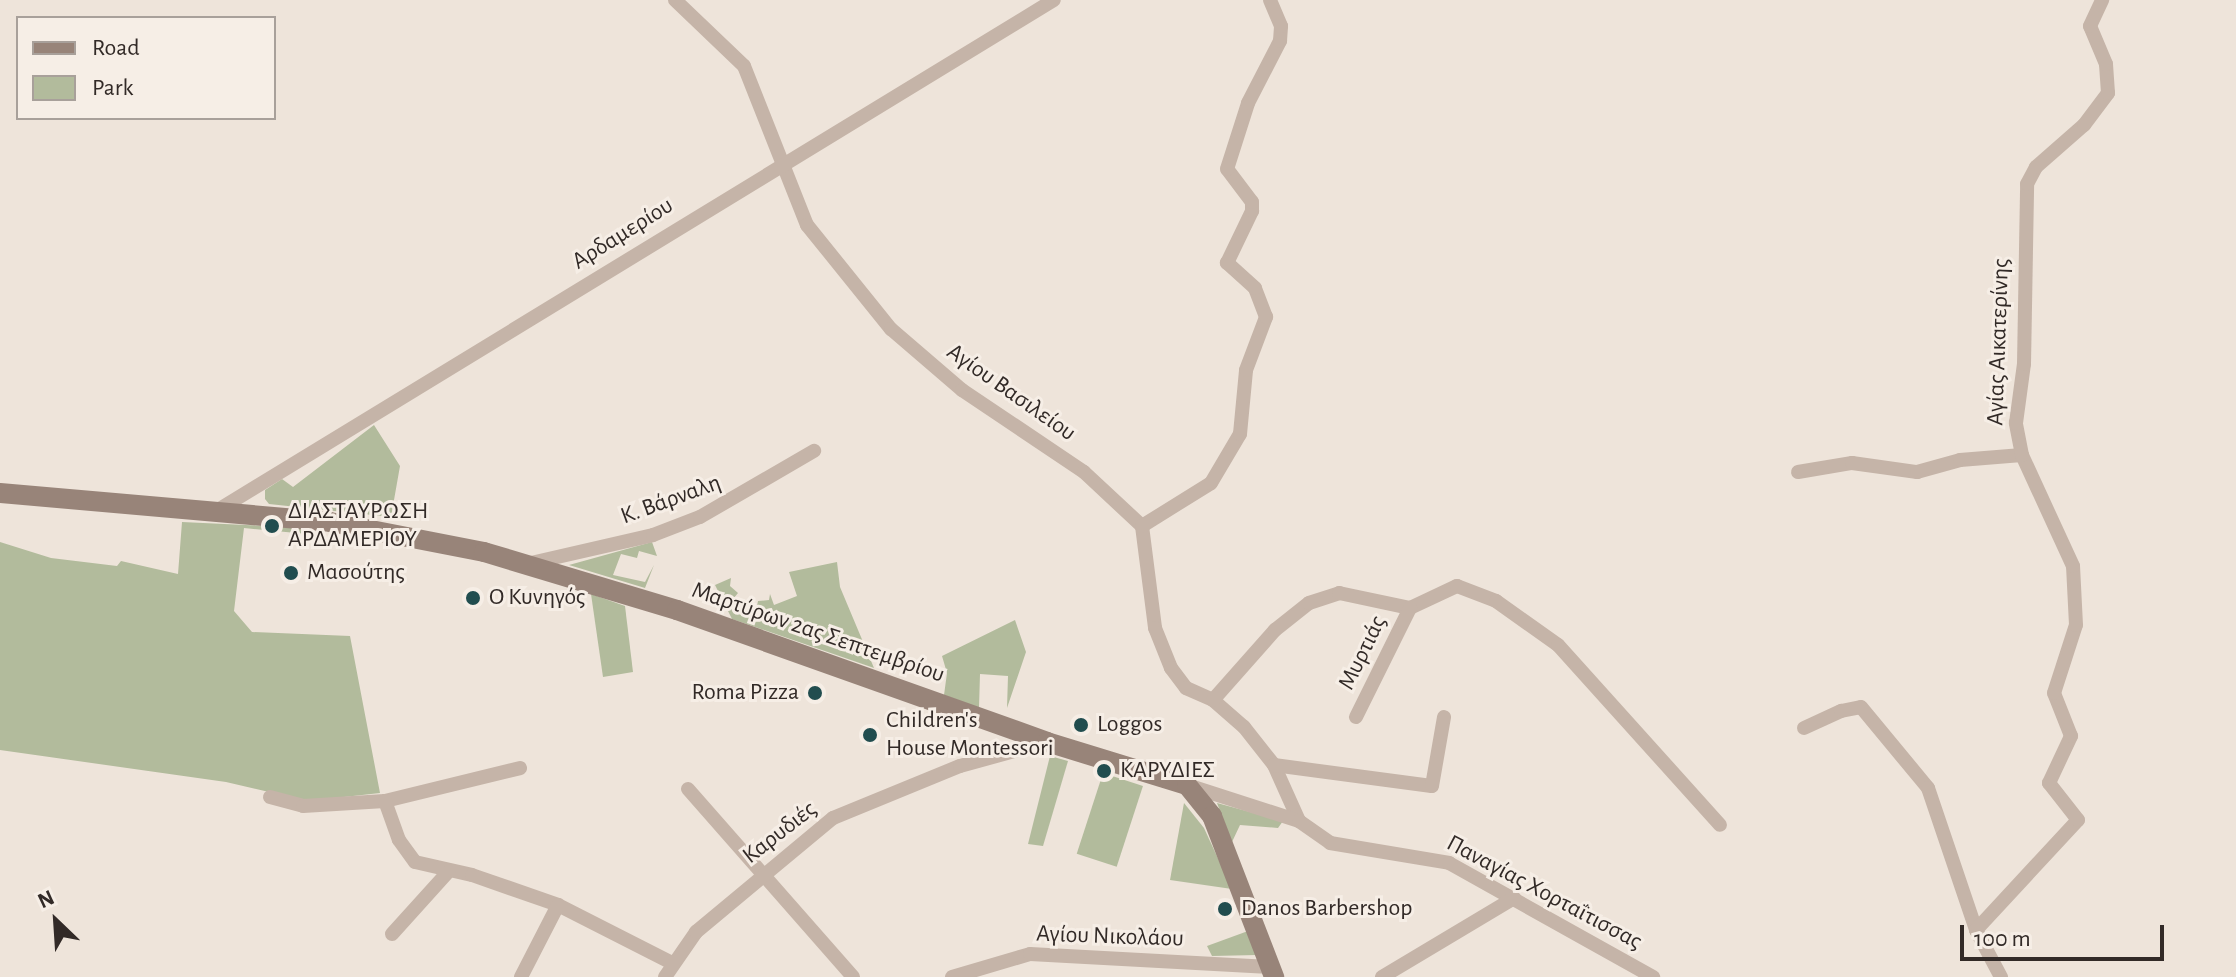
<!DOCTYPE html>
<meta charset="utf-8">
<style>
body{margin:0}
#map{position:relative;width:2236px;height:977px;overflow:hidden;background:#eee4da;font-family:"Alegreya Sans",sans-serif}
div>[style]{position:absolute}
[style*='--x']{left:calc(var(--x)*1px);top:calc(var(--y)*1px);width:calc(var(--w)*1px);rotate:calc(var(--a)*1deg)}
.green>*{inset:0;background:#b2bb9c;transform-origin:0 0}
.street>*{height:14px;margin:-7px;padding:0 7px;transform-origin:7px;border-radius:7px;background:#c5b4a8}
.secondary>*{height:20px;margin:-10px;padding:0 10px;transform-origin:10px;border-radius:10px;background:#988479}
.dots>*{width:22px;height:22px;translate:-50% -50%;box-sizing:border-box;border:4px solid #f6eee6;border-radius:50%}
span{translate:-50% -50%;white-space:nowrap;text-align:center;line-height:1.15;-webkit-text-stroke:6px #f6eee6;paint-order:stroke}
.street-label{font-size:24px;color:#322a27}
.poi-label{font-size:24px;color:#322a27}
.left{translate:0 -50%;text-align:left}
.right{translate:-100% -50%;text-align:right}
.legend{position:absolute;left:16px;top:16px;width:260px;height:104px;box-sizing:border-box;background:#f6eee6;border:2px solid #a8a09a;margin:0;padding:10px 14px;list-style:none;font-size:24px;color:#322a27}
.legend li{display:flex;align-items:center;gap:16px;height:40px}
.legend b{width:40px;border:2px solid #a8a09a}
.north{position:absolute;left:16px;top:881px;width:80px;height:80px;-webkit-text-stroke:6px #f6eee6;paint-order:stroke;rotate:335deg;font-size:22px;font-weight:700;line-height:32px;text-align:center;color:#322a27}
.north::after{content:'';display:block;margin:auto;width:28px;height:36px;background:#322a27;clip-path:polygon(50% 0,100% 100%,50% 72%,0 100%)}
.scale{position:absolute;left:1960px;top:925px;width:204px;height:36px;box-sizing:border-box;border:4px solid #322a27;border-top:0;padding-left:10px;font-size:24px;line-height:28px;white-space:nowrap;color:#322a27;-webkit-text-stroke:6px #f6eee6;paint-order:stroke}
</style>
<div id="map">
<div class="green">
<i style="clip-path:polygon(374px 425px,400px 466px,391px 517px,269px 504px,265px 499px,265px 490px,282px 479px,293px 487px)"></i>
<i style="clip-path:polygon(182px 522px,305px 528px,307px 534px,244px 528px,234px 611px,252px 632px,350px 636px,380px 793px,308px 801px,226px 782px,0 750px,0 542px,51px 558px,117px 566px,121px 561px,178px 574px)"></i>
<i style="clip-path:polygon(652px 542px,657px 556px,639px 551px,637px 558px,621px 554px,613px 575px,645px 582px,654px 565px,645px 588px,569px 565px)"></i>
<i style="clip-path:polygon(837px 562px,840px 587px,874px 668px,732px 619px,715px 585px,731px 578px,730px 586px,738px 593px,729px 604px,746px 614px,756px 611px,758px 601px,769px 600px,770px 594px,774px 605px,797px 596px,789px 572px)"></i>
<i style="clip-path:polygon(591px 594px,625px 606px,633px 672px,603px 677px)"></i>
<i style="clip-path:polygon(1015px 620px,1026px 652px,1007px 708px,1008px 676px,980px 674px,979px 708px,944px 695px,947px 673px,942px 656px)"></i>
<i style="clip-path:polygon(1050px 756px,1068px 761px,1043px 846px,1028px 844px)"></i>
<i style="left:1103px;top:773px;width:42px;height:85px;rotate:18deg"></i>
<i style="clip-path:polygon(1184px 803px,1204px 828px,1232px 889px,1170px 880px)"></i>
<i style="clip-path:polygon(1217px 803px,1283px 821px,1278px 828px,1240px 825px,1232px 842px)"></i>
<i style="clip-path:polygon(1248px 931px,1257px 955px,1212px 956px,1207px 946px)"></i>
</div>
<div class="street">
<i style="--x:675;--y:0;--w:95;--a:43.7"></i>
<i style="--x:744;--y:66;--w:171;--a:68.4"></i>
<i style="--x:807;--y:225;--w:134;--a:51.1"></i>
<i style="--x:891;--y:329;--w:94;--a:40.7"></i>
<i style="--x:962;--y:390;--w:147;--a:33.9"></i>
<i style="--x:1084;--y:472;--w:79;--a:43"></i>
<i style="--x:1142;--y:526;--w:103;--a:82.7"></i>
<i style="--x:1155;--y:628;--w:43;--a:68.2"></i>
<i style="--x:1171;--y:668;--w:25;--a:53"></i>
<i style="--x:1186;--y:688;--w:30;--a:24"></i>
<i style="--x:1213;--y:700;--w:41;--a:41.1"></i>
<i style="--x:1244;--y:727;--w:48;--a:51.7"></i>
<i style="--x:1274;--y:765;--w:61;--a:65.9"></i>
<i style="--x:1798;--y:472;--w:55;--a:-9.5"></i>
<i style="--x:1852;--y:463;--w:66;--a:7.9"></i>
<i style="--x:1917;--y:472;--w:45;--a:-15.6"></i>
<i style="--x:1960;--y:460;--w:62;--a:-4.6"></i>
<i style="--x:218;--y:510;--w:979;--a:-31.39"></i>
<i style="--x:1142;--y:526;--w:81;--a:-31.9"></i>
<i style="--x:1211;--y:483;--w:57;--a:-59.4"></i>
<i style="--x:1240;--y:434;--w:64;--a:-84.6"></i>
<i style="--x:1246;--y:370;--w:57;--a:-69.3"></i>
<i style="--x:1266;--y:317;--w:31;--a:-111"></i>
<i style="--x:1255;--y:288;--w:38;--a:-138"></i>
<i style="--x:1227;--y:263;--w:58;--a:-64.3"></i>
<i style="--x:1252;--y:211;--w:9;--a:-90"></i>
<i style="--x:1252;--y:202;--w:41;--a:-127.1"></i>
<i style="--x:1227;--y:169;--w:69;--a:-72.3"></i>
<i style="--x:1248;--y:103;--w:70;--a:-62.7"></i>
<i style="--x:1280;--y:41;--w:15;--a:-86"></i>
<i style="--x:1281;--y:26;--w:28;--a:-113"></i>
<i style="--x:531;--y:563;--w:125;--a:-12.9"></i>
<i style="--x:653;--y:535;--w:50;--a:-21"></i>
<i style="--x:700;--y:517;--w:132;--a:-30.1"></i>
<i style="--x:1213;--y:700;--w:94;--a:-48.5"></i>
<i style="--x:1275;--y:630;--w:43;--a:-38.5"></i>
<i style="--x:1309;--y:603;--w:32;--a:-18"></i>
<i style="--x:1339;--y:593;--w:73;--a:11.9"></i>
<i style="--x:1410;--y:608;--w:52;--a:-25.1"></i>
<i style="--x:1457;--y:586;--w:42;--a:21"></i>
<i style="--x:1496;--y:601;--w:76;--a:35.4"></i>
<i style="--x:1558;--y:645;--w:242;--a:48"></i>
<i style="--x:1356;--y:717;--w:122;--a:-63.6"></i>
<i style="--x:1804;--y:728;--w:41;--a:-24.7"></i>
<i style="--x:1841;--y:711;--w:20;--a:-11"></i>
<i style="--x:1861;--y:707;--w:105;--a:50.4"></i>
<i style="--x:1928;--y:788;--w:150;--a:71.3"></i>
<i style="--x:1274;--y:765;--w:159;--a:7.6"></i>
<i style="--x:1432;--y:786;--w:70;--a:-80.1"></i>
<i style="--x:1187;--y:785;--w:118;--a:17.8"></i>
<i style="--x:1299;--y:821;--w:38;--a:35"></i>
<i style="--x:1330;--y:843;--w:121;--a:9.5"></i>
<i style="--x:1449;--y:863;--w:234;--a:29.2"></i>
<i style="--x:688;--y:789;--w:250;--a:48.7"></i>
<i style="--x:270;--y:797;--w:34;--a:15"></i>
<i style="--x:303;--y:806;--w:82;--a:-3.5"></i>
<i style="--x:385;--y:801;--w:139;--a:-13.7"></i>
<i style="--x:385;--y:801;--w:41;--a:70.3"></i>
<i style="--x:399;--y:840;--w:27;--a:54"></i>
<i style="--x:415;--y:862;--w:58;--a:12.8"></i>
<i style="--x:472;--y:875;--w:91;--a:19.2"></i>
<i style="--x:558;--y:905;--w:128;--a:27"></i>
<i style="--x:392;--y:934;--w:84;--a:-47.9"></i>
<i style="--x:521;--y:977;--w:81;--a:-62.8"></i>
<i style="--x:665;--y:977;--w:55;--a:-55.4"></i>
<i style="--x:696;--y:932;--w:178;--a:-39.8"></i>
<i style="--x:833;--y:818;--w:137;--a:-22.3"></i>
<i style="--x:960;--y:766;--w:90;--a:-15.4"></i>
<i style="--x:952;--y:977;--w:81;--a:-16.4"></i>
<i style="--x:1030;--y:954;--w:240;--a:3.1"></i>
<i style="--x:1382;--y:977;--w:154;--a:-30.9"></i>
<i style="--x:2001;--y:977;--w:53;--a:-118"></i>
<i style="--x:1976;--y:930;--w:150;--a:-47.2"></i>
<i style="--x:2078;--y:820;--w:47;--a:-128.1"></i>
<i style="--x:2049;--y:783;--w:52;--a:-64.9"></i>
<i style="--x:2071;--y:736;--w:46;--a:-111.6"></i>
<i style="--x:2054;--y:693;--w:71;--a:-72.1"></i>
<i style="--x:2076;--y:625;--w:59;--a:-92.9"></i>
<i style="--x:2073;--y:566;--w:122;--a:-114.7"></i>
<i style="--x:2022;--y:455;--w:33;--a:-101"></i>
<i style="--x:2016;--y:423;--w:60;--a:-82.3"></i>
<i style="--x:2024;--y:364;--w:180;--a:-89"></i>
<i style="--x:2027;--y:184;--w:19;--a:-62"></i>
<i style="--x:2036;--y:167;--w:64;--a:-41.2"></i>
<i style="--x:2084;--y:125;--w:40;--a:-53"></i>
<i style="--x:2108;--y:93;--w:29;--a:-94"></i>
<i style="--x:2106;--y:64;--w:41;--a:-112.8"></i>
<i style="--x:2090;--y:26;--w:29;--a:-65"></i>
</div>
<div class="secondary">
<i style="--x:0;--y:493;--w:331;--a:5"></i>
<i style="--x:330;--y:522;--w:157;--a:11"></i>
<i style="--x:484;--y:552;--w:202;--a:16.7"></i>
<i style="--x:677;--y:610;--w:393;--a:19.6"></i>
<i style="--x:1047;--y:742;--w:146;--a:17.1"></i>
<i style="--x:1187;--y:785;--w:40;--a:51"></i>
<i style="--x:1212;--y:816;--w:173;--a:68.9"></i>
</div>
<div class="dots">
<i style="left:272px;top:526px;background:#214d4f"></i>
<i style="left:291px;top:573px;background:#214d4f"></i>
<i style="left:473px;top:598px;background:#214d4f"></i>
<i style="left:815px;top:693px;background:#214d4f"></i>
<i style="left:1081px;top:725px;background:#214d4f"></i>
<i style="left:870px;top:735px;background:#214d4f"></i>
<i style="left:1104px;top:771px;background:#214d4f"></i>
<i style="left:1225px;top:909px;background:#214d4f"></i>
</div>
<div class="street-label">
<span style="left:623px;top:234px;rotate:-32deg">Αρδαμερίου</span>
<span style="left:1999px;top:342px;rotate:-88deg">Αγίας Αικατερίνης</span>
<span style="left:1011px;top:393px;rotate:35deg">Αγίου Βασιλείου</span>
<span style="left:671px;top:500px;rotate:-20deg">Κ. Βάρναλη</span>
<span style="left:818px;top:633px;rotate:19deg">Μαρτύρων 2ας Σεπτεμβρίου</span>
<span style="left:1363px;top:653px;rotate:-64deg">Μυρτιάς</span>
<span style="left:780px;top:833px;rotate:-38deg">Καρυδιές</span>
<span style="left:1544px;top:893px;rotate:28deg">Παναγίας Χορταΐτισσας</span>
<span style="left:1110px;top:937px;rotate:2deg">Αγίου Νικολάου</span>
</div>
<div class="poi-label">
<span class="left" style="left:288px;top:526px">ΔΙΑΣΤΑΥΡΩΣΗ<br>ΑΡΔΑΜΕΡΙΟΥ</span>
<span class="left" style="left:307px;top:573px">Μασούτης</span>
<span class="left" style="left:489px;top:598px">Ο Κυνηγός</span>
<span class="right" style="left:799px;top:693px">Roma Pizza</span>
<span class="left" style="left:886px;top:735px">Children's<br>House Montessori</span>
<span class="left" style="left:1097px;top:725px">Loggos</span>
<span class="left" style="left:1120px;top:771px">ΚΑΡΥΔΙΕΣ</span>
<span class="left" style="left:1241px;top:909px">Danos Barbershop</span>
</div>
<ul class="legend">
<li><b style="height:10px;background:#988479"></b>Road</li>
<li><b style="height:22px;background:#b2bb9c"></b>Park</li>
</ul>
<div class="north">N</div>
<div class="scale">100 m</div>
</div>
